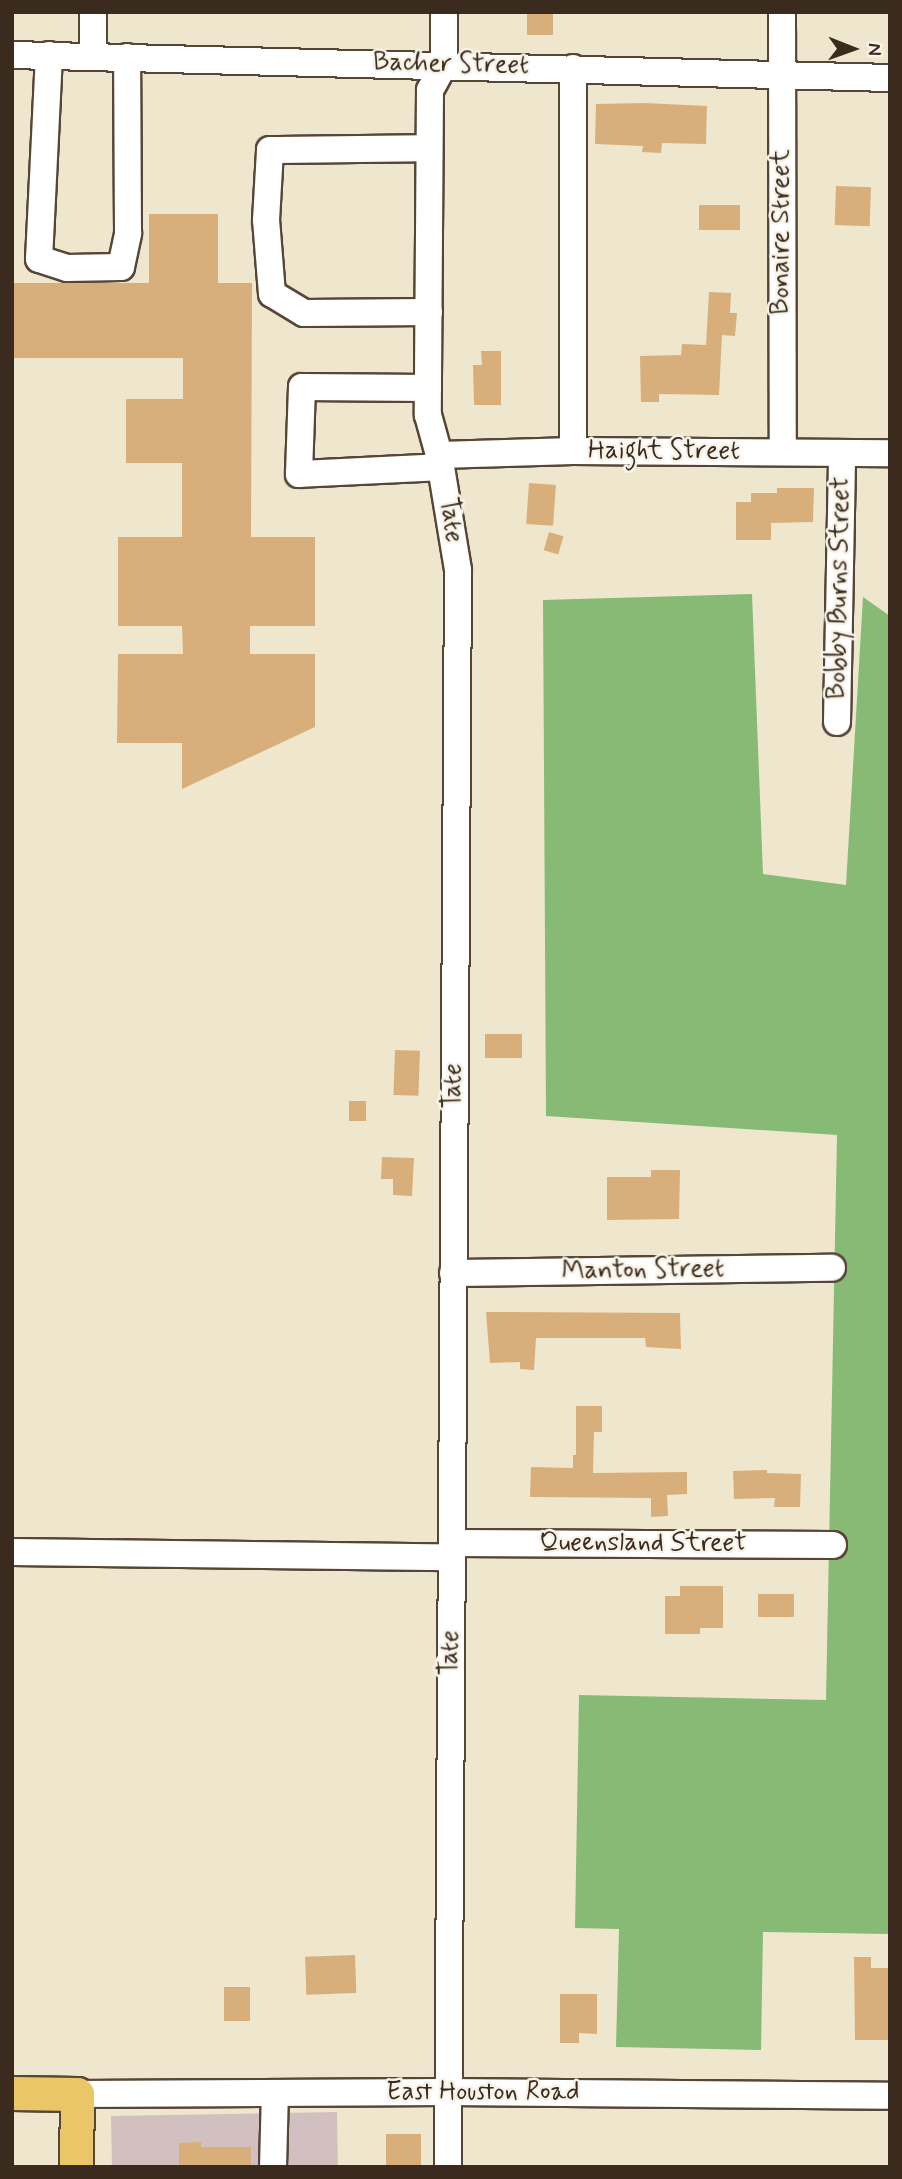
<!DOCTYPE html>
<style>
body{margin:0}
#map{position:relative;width:902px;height:2179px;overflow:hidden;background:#efe7cd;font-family:Mynerve,sans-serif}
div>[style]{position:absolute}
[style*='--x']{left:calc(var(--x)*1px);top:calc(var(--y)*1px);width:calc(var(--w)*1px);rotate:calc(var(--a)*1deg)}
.industrial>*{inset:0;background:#d2bfc0;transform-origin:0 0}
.forest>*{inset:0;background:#87bb75}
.building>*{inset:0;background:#d8af7a;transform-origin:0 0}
.roads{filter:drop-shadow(2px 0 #564638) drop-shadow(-2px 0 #564638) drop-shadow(0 2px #564638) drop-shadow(0 -2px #564638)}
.minor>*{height:26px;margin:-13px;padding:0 13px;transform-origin:13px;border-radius:13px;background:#fff}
.major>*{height:33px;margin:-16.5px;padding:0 16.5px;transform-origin:16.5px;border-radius:16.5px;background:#ebc669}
span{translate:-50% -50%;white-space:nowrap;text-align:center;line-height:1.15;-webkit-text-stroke:5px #f7f3e8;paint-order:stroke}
.street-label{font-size:26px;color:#3b2a1e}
.frame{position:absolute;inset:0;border:14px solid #3b2a1e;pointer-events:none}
.north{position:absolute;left:818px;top:14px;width:70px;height:70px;-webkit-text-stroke:5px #f7f3e8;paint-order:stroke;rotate:91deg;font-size:19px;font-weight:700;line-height:28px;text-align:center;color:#3b2a1e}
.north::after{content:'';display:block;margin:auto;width:24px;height:32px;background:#3b2a1e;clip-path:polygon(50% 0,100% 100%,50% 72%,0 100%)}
</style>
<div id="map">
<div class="industrial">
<i style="left:337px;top:2112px;width:55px;height:226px;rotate:89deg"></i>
</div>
<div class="forest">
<i style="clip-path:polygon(752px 594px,763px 874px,846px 885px,863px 597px,890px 616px,890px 1934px,763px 1932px,761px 2050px,616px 2047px,619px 1929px,575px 1928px,579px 1695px,826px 1700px,837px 1135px,546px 1116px,543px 600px)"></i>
</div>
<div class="building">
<i style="left:527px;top:12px;width:26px;height:23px"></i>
<i style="clip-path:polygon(644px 103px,707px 106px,706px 144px,662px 143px,661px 153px,642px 152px,643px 146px,595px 144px,596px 104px)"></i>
<i style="left:836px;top:186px;width:35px;height:39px;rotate:2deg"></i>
<i style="left:699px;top:205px;width:41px;height:25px"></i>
<i style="clip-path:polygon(149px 214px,218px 214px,218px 283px,252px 283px,251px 537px,315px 537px,315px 626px,250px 626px,250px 654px,315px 654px,315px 727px,182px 789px,182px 743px,117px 743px,118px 654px,183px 654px,182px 626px,118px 626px,118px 537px,182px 537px,182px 463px,126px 463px,126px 399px,183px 399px,183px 358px,12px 358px,12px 283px,149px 283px)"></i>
<i style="clip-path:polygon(709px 292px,731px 293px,730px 313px,737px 313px,735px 336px,722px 335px,719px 395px,659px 394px,659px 402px,641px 402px,640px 356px,681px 355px,682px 344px,706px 345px)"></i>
<i style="clip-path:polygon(481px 351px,501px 351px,501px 405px,474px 405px,473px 365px,482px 365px)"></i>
<i style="left:529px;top:483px;width:27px;height:41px;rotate:4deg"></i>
<i style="clip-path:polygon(777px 488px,814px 488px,813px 522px,771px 523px,771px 540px,736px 540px,736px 502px,751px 502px,751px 493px,777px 493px)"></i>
<i style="left:549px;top:532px;width:15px;height:19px;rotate:16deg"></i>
<i style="left:522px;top:1034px;width:24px;height:37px;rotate:90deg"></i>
<i style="left:395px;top:1050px;width:25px;height:45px;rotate:2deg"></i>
<i style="left:349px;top:1101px;width:17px;height:20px"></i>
<i style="clip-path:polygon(382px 1157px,414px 1158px,412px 1196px,393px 1195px,393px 1179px,381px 1179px)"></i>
<i style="clip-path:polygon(651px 1170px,680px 1170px,679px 1219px,607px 1220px,607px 1177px,651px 1177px)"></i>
<i style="clip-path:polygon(486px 1312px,680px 1313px,681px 1349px,646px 1347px,645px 1338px,536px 1338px,534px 1370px,520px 1369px,520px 1362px,490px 1363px)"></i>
<i style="clip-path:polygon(576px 1406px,602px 1406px,602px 1432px,594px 1432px,593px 1473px,687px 1472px,687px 1494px,667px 1495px,668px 1516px,651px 1517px,651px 1498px,530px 1497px,531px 1467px,573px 1468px,573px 1455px,576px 1455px)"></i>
<i style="clip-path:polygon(767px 1470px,767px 1473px,801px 1474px,800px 1507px,774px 1507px,775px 1498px,734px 1499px,733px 1471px)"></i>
<i style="clip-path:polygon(680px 1586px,723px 1586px,723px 1628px,700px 1628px,700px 1634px,665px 1634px,665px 1596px,680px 1596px)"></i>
<i style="left:758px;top:1594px;width:36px;height:23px"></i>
<i style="left:355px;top:1955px;width:38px;height:50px;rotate:88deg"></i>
<i style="clip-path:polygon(854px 1957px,871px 1957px,871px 1968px,890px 1968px,890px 2040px,855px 2040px)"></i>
<i style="left:224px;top:1987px;width:26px;height:34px"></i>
<i style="clip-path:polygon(560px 1994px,597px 1994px,597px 2034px,579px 2033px,579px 2043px,560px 2043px)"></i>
<i style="left:386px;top:2134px;width:35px;height:33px"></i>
<i style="clip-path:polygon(201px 2142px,201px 2147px,251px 2147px,251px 2167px,179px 2167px,179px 2143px)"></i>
</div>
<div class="roads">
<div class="minor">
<i style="--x:444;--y:12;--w:53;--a:90"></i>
<i style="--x:444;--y:65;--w:29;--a:119"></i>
<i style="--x:430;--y:90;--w:325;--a:90.4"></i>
<i style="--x:428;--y:415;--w:41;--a:74.6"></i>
<i style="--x:439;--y:455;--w:117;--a:80.6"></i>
<i style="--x:458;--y:570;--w:1597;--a:90.36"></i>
<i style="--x:782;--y:12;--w:440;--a:89.9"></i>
<i style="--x:12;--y:55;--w:878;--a:1.5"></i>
<i style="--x:49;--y:55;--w:204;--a:92.8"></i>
<i style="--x:39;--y:259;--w:29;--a:18"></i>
<i style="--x:67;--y:268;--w:54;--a:-1.1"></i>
<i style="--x:121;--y:267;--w:35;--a:-78"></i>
<i style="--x:128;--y:233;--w:176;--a:-90.3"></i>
<i style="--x:93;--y:56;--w:44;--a:-90"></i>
<i style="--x:429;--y:312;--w:125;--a:179.5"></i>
<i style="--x:304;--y:313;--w:37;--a:-149"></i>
<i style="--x:272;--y:294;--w:74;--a:-94.6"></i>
<i style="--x:266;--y:220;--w:70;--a:-86.7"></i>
<i style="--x:270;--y:150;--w:159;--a:-0.7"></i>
<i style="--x:428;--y:388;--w:126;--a:-179.5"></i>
<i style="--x:302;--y:387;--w:87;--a:92"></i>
<i style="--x:299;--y:474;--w:142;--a:-2.8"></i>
<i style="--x:573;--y:451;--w:383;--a:-90"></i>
<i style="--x:439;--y:455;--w:134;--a:-1.7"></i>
<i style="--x:573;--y:451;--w:317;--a:0.4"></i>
<i style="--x:837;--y:722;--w:269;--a:-88.9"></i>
<i style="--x:453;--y:1273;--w:379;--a:-0.8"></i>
<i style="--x:453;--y:1543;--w:380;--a:0.3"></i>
<i style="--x:12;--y:1552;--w:440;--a:0.7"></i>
<i style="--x:77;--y:2094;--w:371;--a:-0.3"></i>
<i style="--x:448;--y:2092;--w:442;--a:0.5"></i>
<i style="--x:273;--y:2167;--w:74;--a:-88.5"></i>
</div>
<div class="major">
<i style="--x:12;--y:2093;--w:65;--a:0.9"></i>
<i style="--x:77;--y:2094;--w:73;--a:90.8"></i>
</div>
</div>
<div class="street-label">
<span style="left:451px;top:65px;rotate:1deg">Bacher Street</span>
<span style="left:782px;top:232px;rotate:-90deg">Bonaire Street</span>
<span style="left:664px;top:452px">Haight Street</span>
<span style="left:450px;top:520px;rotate:81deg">Tate</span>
<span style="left:840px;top:588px;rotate:-89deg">Bobby Burns Street</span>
<span style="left:454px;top:1086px;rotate:-90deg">Tate</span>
<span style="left:643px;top:1271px;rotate:-1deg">Manton Street</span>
<span style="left:643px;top:1544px">Queensland Street</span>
<span style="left:451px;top:1653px;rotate:-89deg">Tate</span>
<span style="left:483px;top:2093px">East Houston Road</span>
</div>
<div class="frame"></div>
<div class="north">N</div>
</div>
